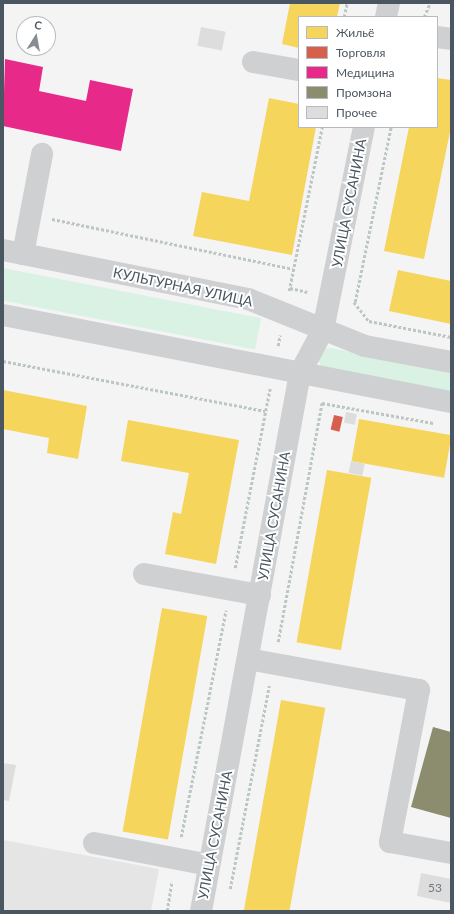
<!DOCTYPE html>
<meta charset="utf-8">
<style>
body{margin:0}
#map{position:relative;width:454px;height:914px;overflow:hidden;background:#f4f4f4;font-family:Lato,sans-serif}
div>[style]{position:absolute}
[style*='--x']{left:calc(var(--x)*1px);top:calc(var(--y)*1px);width:calc(var(--w)*1px);rotate:calc(var(--a)*1deg)}
.education>*{inset:0;background:#e6e5e6}
.green>*{inset:0;background:#d9f2e3;transform-origin:0 0}
.homes>*{inset:0;background:#f6d55c;transform-origin:0 0}
.shops>*{inset:0;background:#d6604d;transform-origin:0 0}
.health>*{inset:0;background:#e7298a}
.industry>*{inset:0;background:#8c8c6e}
.building>*{inset:0;background:#ddddde;transform-origin:0 0}
.path>*{height:2.5px;margin-top:-1.25px;transform-origin:0;background:repeating-linear-gradient(90deg,#bcc7c4 0 3px,transparent 0 5px)}
.minor>*{height:22px;margin:-11px;padding:0 11px;transform-origin:11px;border-radius:11px;background:#ced0d2}
span{translate:-50% -50%;white-space:nowrap;text-align:center;line-height:1.15;-webkit-text-stroke:4px #fff;paint-order:stroke}
.number-label{font-size:12px;color:#707881}
.number-label span{-webkit-text-stroke-width:0}
.street-label{font-size:14px;color:#4a5661}
.frame{position:absolute;inset:0;border:4px solid #4a5661;pointer-events:none}
.legend{position:absolute;left:298px;top:16px;width:140px;height:112px;box-sizing:border-box;background:#fff;border:1px solid #b7bbc0;margin:0;padding:5px 7px;list-style:none;font-size:12px;color:#4a5661}
.legend li{display:flex;align-items:center;gap:8px;height:20px}
.legend b{width:20px;border:1px solid #b7bbc0}
.north{position:absolute;left:16px;top:16px;width:40px;height:40px;box-sizing:border-box;background:#fff;border:1px solid #b7bbc0;border-radius:50%;rotate:11deg;font-size:11px;font-weight:700;line-height:16px;text-align:center;color:#4a5661}
.north::after{content:'';display:block;margin:auto;width:14px;height:18px;background:#868d94;clip-path:polygon(50% 0,100% 100%,50% 72%,0 100%)}
</style>
<div id="map">
<div class="education">
<i style="clip-path:polygon(3px 840px,159px 869px,151px 911px,3px 911px)"></i>
</div>
<div class="green">
<i style="left:3px;top:268px;width:263px;height:32px;rotate:11deg"></i>
<i style="clip-path:polygon(331px 348px,451px 372px,451px 393px,321px 366px,318px 360px,325px 349px)"></i>
</div>
<div class="homes">
<i style="clip-path:polygon(290px 3px,340px 3px,337px 17px,299px 17px,299px 48px,282px 44px)"></i>
<i style="clip-path:polygon(437px 78px,451px 80px,451px 127px,424px 259px,384px 251px,409px 127px,437px 127px)"></i>
<i style="clip-path:polygon(269px 98px,299px 104px,299px 127px,316px 127px,292px 255px,193px 236px,202px 192px,249px 201px)"></i>
<i style="clip-path:polygon(398px 270px,451px 281px,451px 324px,389px 311px)"></i>
<i style="clip-path:polygon(3px 390px,87px 406px,78px 459px,47px 453px,49px 438px,3px 429px)"></i>
<i style="left:359px;top:419px;width:94px;height:43px;rotate:10deg"></i>
<i style="clip-path:polygon(128px 420px,239px 440px,216px 564px,165px 554px,173px 512px,181px 514px,189px 473px,121px 461px)"></i>
<i style="left:327px;top:470px;width:45px;height:175px;rotate:10deg"></i>
<i style="left:162px;top:608px;width:46px;height:227px;rotate:10deg"></i>
<i style="left:281px;top:700px;width:45px;height:215px;rotate:10deg"></i>
</div>
<div class="shops">
<i style="left:334px;top:415px;width:9px;height:15px;rotate:13deg"></i>
</div>
<div class="health">
<i style="clip-path:polygon(5px 59px,43px 67px,39px 91px,86px 101px,90px 80px,133px 89px,121px 151px,3px 126px)"></i>
</div>
<div class="industry">
<i style="clip-path:polygon(433px 727px,451px 732px,451px 818px,411px 807px)"></i>
</div>
<div class="building">
<i style="left:201px;top:27px;width:25px;height:19px;rotate:11deg"></i>
<i style="left:346px;top:412px;width:11px;height:11px;rotate:10deg"></i>
<i style="left:351px;top:461px;width:14px;height:12px;rotate:12deg"></i>
<i style="clip-path:polygon(3px 763px,16px 765px,9px 801px,3px 800px)"></i>
<i style="clip-path:polygon(421px 873px,451px 879px,451px 903px,417px 896px)"></i>
</div>
<div class="path">
<i style="--x:344;--y:17;--w:14;--a:-78"></i>
<i style="--x:424;--y:17;--w:15;--a:-67"></i>
<i style="--x:52;--y:219;--w:246;--a:11.7"></i>
<i style="--x:290;--y:288;--w:18;--a:13"></i>
<i style="--x:289;--y:291;--w:167;--a:-78.6"></i>
<i style="--x:354;--y:302;--w:24;--a:52"></i>
<i style="--x:369;--y:321;--w:84;--a:11"></i>
<i style="--x:355;--y:302;--w:179;--a:-78.4"></i>
<i style="--x:278;--y:346;--w:11;--a:-80"></i>
<i style="--x:3;--y:361;--w:267;--a:10.8"></i>
<i style="--x:322;--y:403;--w:113;--a:10.2"></i>
<i style="--x:235;--y:568;--w:183;--a:-79"></i>
<i style="--x:278;--y:642;--w:243;--a:-79.6"></i>
<i style="--x:181;--y:837;--w:231;--a:-78.8"></i>
<i style="--x:230;--y:889;--w:207;--a:-79.1"></i>
<i style="--x:167;--y:911;--w:30;--a:-81"></i>
</div>
<div class="minor">
<i style="--x:386;--y:17;--w:14;--a:-78"></i>
<i style="--x:437;--y:37;--w:14;--a:8"></i>
<i style="--x:253;--y:62;--w:47;--a:9.9"></i>
<i style="--x:3;--y:250;--w:250;--a:11.3"></i>
<i style="--x:248;--y:299;--w:126;--a:21.9"></i>
<i style="--x:365;--y:346;--w:87;--a:10.5"></i>
<i style="--x:23;--y:254;--w:102;--a:-79.2"></i>
<i style="--x:3;--y:315;--w:456;--a:11"></i>
<i style="--x:144;--y:574;--w:118;--a:10.3"></i>
<i style="--x:248;--y:659;--w:174;--a:10.3"></i>
<i style="--x:419;--y:690;--w:155;--a:100.8"></i>
<i style="--x:390;--y:842;--w:62;--a:10.2"></i>
<i style="--x:94;--y:843;--w:117;--a:10.8"></i>
<i style="--x:201;--y:911;--w:547;--a:-79.57"></i>
<i style="--x:300;--y:373;--w:49;--a:-61.9"></i>
<i style="--x:323;--y:330;--w:207;--a:-78.6"></i>
</div>
<div class="number-label">
<span style="left:435px;top:888px">53</span>
</div>
<div class="street-label">
<span style="left:349px;top:203px;rotate:-79deg">УЛИЦА СУСАНИНА</span>
<span style="left:183px;top:287px;rotate:12deg">КУЛЬТУРНАЯ УЛИЦА</span>
<span style="left:274px;top:516px;rotate:-80deg">УЛИЦА СУСАНИНА</span>
<span style="left:215px;top:835px;rotate:-79deg">УЛИЦА СУСАНИНА</span>
</div>
<div class="frame"></div>
<ul class="legend">
<li><b style="height:11px;background:#f6d55c"></b>Жильё</li>
<li><b style="height:11px;background:#d6604d"></b>Торговля</li>
<li><b style="height:11px;background:#e7298a"></b>Медицина</li>
<li><b style="height:11px;background:#8c8c6e"></b>Промзона</li>
<li><b style="height:11px;background:#ddddde"></b>Прочее</li>
</ul>
<div class="north">С</div>
</div>
